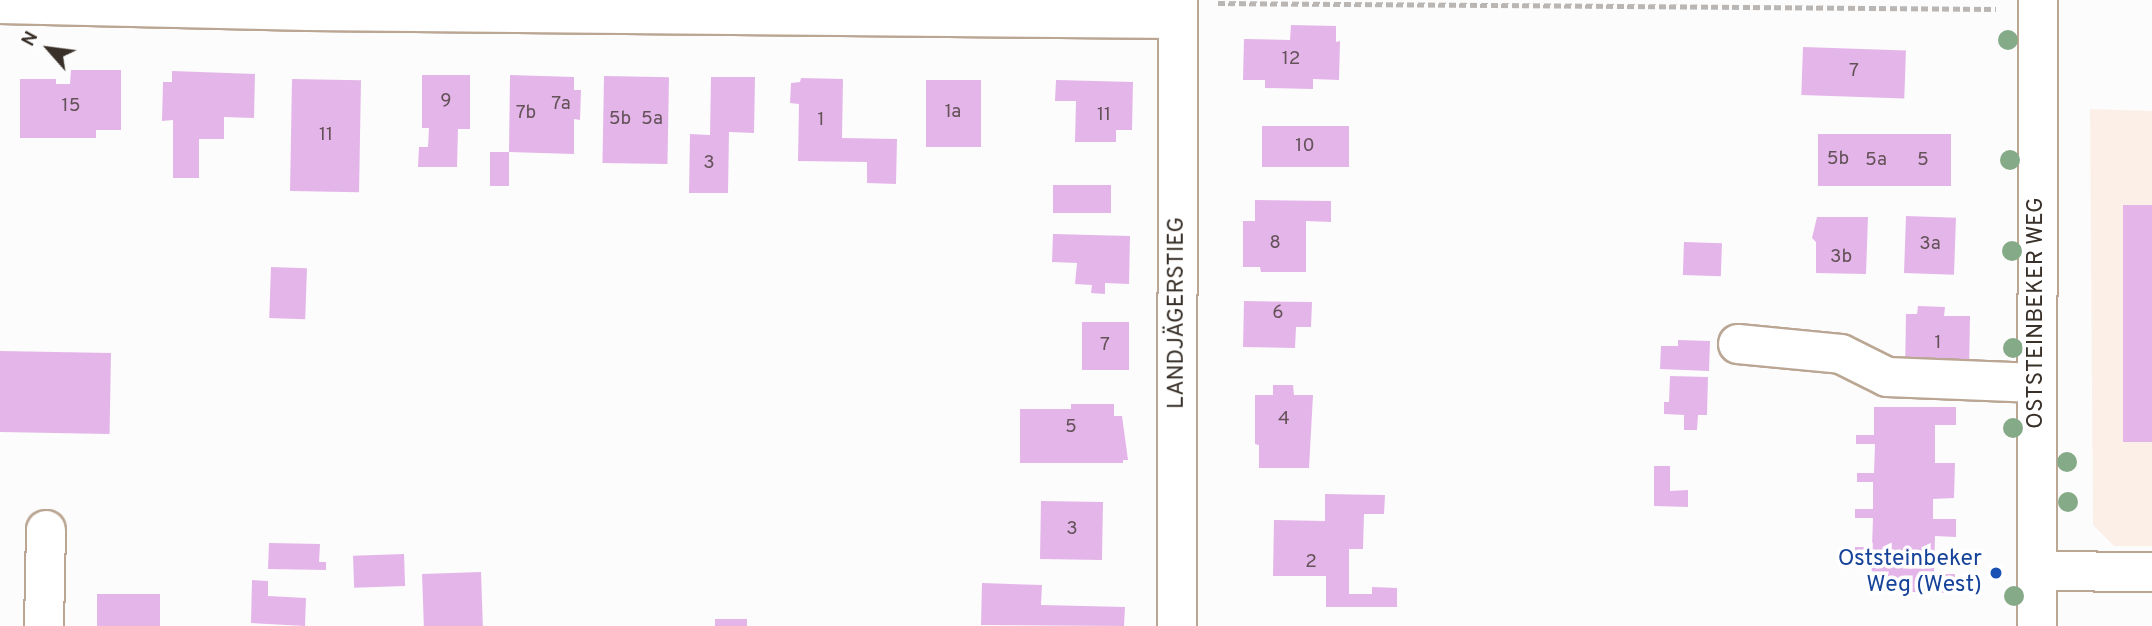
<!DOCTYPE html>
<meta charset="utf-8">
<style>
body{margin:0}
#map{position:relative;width:2152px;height:626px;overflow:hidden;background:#fcfcfc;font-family:Overpass,sans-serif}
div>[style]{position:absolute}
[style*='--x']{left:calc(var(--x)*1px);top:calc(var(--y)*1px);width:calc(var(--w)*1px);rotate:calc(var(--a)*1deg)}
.commercial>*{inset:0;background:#fcefe7}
.building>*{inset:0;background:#e4b5e9;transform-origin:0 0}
.path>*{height:4.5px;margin-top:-2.25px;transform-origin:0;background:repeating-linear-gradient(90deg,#b9b6b4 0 7px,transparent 0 10.5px)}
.roads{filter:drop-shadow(2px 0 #baa693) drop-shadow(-2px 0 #baa693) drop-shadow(0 2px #baa693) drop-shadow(0 -2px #baa693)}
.minor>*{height:38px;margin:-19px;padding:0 19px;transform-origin:19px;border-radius:19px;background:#fff}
.trees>*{width:20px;height:20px;margin:-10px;border-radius:50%;background:#84aa87}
.dots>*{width:19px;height:19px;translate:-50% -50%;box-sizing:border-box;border:4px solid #fff;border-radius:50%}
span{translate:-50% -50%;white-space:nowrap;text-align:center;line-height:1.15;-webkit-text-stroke:7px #fff;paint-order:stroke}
.number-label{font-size:19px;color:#645259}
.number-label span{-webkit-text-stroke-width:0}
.street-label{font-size:23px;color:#393129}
.transit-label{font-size:23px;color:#164399}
.right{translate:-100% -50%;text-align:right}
.north{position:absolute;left:14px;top:14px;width:70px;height:70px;-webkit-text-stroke:5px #fff;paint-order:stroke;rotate:298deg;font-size:19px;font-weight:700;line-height:28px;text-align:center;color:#393129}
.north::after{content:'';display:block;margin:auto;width:24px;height:32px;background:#393129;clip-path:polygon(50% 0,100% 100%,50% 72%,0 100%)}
</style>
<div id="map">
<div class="commercial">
<i style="clip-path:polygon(2090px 109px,2152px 111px,2152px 546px,2114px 546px,2093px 525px)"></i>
</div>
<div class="building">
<i style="clip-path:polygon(1291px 25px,1336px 26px,1336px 42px,1340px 41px,1339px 80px,1313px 79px,1313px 89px,1265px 88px,1265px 80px,1243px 80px,1244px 39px,1290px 40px)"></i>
<i style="left:1803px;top:47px;width:103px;height:48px;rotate:2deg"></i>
<i style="clip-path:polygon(71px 70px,121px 70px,121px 130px,96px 130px,96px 138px,20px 138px,20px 79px,56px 79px,56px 84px,70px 84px)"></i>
<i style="clip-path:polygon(172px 71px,255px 74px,254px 118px,224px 117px,224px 139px,199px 139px,199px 178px,173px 178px,173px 120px,162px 121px,163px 82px,172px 82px)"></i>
<i style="clip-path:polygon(422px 75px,470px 75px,470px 129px,458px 129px,457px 167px,418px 167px,419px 147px,428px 147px,429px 128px,422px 128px)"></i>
<i style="clip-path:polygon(510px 75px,574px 77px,574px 90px,581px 90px,580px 120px,574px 119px,574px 154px,509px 152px)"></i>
<i style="left:604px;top:76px;width:65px;height:87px;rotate:1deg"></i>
<i style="clip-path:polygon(711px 77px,755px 77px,754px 133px,729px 132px,728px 193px,689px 193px,690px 134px,710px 135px)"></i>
<i style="clip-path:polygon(801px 78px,843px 79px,842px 138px,897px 139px,896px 184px,867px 183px,867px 162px,798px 161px,799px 104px,790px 103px,791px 83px,800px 82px)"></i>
<i style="left:292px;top:79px;width:69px;height:112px;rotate:1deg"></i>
<i style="left:926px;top:80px;width:55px;height:67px"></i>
<i style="clip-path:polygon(1056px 80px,1133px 82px,1132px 130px,1116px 130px,1116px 142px,1075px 142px,1076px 101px,1055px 101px)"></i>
<i style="left:1349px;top:126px;width:41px;height:87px;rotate:90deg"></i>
<i style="left:1818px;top:134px;width:133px;height:52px"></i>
<i style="left:490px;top:152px;width:19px;height:34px"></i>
<i style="left:1111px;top:185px;width:28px;height:58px;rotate:90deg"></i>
<i style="clip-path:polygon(1255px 200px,1331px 201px,1331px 222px,1306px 221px,1306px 272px,1261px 272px,1260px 267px,1243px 267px,1243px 221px,1255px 221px)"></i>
<i style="left:2123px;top:205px;width:29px;height:237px"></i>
<i style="left:1906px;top:216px;width:50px;height:57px;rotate:2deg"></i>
<i style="clip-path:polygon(1817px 217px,1868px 217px,1866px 274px,1816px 273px,1816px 242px,1812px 238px)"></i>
<i style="clip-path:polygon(1053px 234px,1130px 236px,1129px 284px,1105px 283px,1105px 294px,1091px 293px,1092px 285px,1075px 284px,1077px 263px,1052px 262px)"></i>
<i style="left:1684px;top:242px;width:38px;height:33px;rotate:2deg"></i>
<i style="left:271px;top:267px;width:36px;height:51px;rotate:2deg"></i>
<i style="clip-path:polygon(1244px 301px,1312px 302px,1311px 327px,1296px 327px,1295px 348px,1243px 347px)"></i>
<i style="clip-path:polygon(1918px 306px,1945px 307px,1944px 316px,1970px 316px,1969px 373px,1905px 373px,1906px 314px,1917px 314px)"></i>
<i style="left:1082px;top:322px;width:47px;height:48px"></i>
<i style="clip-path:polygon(1678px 340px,1710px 341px,1709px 371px,1660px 369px,1661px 346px,1678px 346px)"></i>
<i style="left:0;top:351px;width:111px;height:81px;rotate:1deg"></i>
<i style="clip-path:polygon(1670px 376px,1708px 377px,1707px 415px,1698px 415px,1697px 430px,1684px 430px,1684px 415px,1664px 414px,1664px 402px,1669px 402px)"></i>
<i style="clip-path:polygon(1273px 385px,1293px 385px,1294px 395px,1313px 395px,1309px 468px,1259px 468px,1259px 445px,1255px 444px,1255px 395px,1273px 395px)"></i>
<i style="clip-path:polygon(1071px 404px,1114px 404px,1114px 416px,1122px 416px,1128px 460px,1123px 460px,1123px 463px,1020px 463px,1020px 409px,1071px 409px)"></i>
<i style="clip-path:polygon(1874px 407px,1956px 407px,1956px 425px,1935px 425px,1935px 463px,1955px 463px,1954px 498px,1933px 499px,1933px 519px,1956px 519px,1956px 537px,1935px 536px,1934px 574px,1955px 574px,1955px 593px,1871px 591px,1872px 561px,1855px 561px,1855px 547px,1872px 547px,1873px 518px,1855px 518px,1855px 509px,1873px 509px,1873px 482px,1857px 482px,1857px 473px,1874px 473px,1875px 444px,1856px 444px,1856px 435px,1874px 435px)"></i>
<i style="clip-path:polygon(1654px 466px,1670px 466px,1670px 491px,1688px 490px,1688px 507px,1654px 506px)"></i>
<i style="clip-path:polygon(1325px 494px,1385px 495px,1384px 514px,1364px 514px,1363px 549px,1349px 549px,1349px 594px,1372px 594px,1372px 587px,1397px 588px,1397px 607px,1326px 607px,1326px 576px,1273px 576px,1274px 520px,1325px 521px)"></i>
<i style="left:1041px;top:501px;width:62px;height:58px;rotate:1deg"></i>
<i style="clip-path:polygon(269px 543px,320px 544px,319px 562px,326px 562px,326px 570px,268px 569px)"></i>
<i style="left:404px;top:554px;width:32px;height:51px;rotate:88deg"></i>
<i style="left:481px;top:572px;width:54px;height:59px;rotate:88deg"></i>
<i style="clip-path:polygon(252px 580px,268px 581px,268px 596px,306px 598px,305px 626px,251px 623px)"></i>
<i style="clip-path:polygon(982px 583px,1042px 585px,1041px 605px,1125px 607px,1124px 626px,981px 625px)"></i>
<i style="left:97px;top:594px;width:63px;height:32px"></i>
<i style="left:715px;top:619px;width:32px;height:7px"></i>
</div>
<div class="path">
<i style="--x:1218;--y:3;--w:778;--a:0.44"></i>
</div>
<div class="roads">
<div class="minor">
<i style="--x:0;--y:4;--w:309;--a:1.3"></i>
<i style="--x:309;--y:11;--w:869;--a:0.53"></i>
<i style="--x:1738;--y:344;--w:103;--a:5.5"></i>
<i style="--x:1841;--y:354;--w:51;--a:26.6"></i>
<i style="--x:1887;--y:377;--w:150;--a:2.3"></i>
<i style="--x:2037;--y:571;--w:115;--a:0.5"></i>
<i style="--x:44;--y:626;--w:96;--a:-88.8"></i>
<i style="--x:1177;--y:626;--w:626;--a:-89.91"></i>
<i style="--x:2037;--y:626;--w:626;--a:-89.91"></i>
</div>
</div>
<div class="trees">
<i style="left:2008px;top:40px"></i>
<i style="left:2010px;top:160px"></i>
<i style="left:2012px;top:251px"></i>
<i style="left:2013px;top:348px"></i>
<i style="left:2013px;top:428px"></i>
<i style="left:2067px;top:462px"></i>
<i style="left:2068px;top:502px"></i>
<i style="left:2014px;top:596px"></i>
</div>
<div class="dots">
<i style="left:1996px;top:573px;background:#1a4fb4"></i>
</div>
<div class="number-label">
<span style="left:1291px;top:60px">12</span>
<span style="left:1854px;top:72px">7</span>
<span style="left:446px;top:102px">9</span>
<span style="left:561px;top:105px">7a</span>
<span style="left:71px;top:107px">15</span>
<span style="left:953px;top:113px">1a</span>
<span style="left:526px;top:114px">7b</span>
<span style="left:1104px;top:116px">11</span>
<span style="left:620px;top:120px">5b</span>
<span style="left:652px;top:120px">5a</span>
<span style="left:821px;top:121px">1</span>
<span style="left:326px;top:136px">11</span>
<span style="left:1305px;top:147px">10</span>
<span style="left:1838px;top:160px">5b</span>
<span style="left:1876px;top:161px">5a</span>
<span style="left:1923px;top:161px">5</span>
<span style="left:709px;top:164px">3</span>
<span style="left:1275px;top:244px">8</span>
<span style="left:1930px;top:245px">3a</span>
<span style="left:1841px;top:258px">3b</span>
<span style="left:1278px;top:314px">6</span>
<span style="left:1938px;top:344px">1</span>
<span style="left:1105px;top:346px">7</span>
<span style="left:1284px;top:420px">4</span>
<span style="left:1071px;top:428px">5</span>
<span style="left:1072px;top:530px">3</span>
<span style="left:1311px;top:563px">2</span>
</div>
<div class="street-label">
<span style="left:1178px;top:313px;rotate:-90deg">LANDJÄGERSTIEG</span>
<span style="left:2037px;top:313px;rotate:-90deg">OSTSTEINBEKER WEG</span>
</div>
<div class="transit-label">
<span class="right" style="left:1982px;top:573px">Oststeinbeker<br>Weg (West)</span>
</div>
<div class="north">N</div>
</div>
